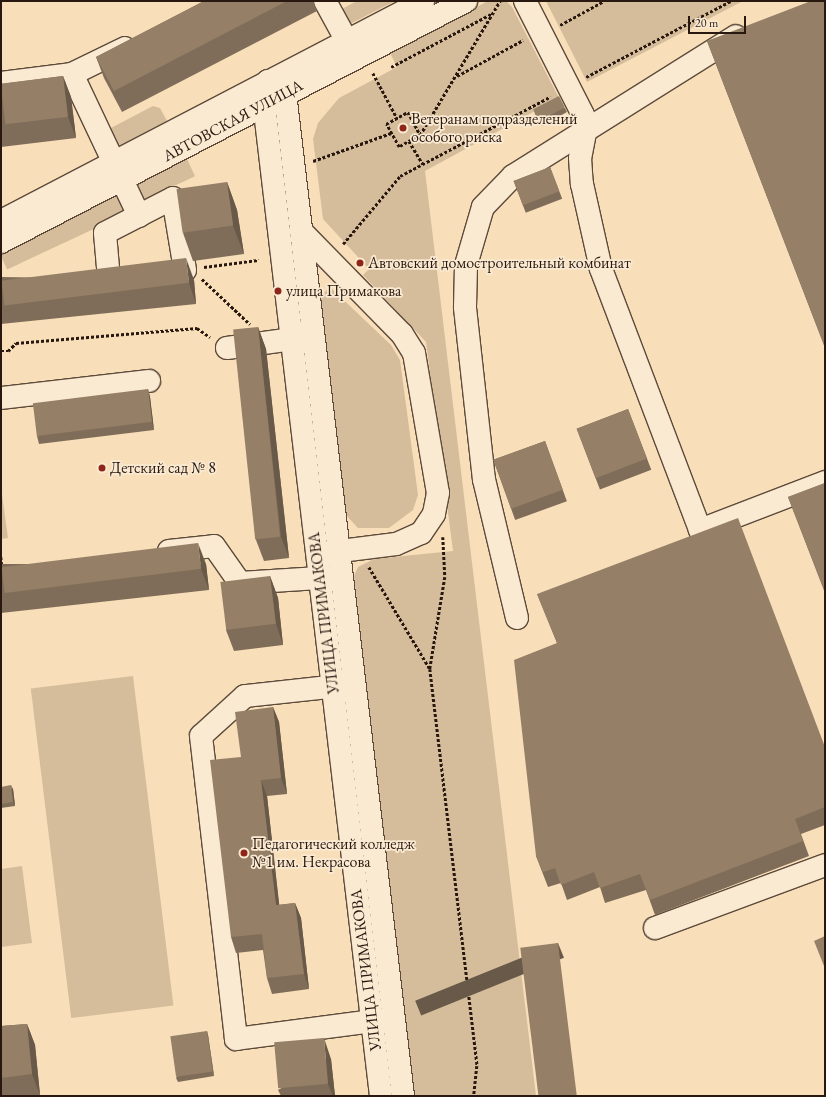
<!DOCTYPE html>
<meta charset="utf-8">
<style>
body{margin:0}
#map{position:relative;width:826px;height:1097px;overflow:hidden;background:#f8dfb9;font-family:"EB Garamond",serif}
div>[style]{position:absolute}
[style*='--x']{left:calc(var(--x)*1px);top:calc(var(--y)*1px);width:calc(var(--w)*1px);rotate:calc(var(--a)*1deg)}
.green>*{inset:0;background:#d5bd9c;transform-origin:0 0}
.path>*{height:2.5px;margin-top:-1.25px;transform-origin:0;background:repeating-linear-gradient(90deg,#29180f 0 3px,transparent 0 5px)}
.roads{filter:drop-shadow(1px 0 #5d4a3a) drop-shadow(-1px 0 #5d4a3a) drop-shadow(0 1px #5d4a3a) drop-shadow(0 -1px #5d4a3a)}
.minor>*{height:22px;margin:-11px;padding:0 11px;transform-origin:11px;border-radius:11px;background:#faead2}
.wall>*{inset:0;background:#806d59;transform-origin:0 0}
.shaded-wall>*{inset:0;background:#685948;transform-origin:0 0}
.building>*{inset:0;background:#957f67;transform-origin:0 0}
.dots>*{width:11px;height:11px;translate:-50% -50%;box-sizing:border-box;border:2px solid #faead2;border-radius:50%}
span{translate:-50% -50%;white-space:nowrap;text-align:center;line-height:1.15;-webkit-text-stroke:3.5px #faead2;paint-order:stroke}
.poi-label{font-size:16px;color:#29180f}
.left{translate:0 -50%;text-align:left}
.street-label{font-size:16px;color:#29180f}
.frame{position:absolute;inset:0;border:2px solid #29180f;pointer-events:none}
.scale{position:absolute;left:688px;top:16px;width:58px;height:18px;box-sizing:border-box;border:2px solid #29180f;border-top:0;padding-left:5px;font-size:12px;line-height:14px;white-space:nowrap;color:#29180f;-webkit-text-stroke:3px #faead2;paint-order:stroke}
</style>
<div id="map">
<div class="green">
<i style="clip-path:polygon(357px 1px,395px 1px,348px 25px,340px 10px)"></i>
<i style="clip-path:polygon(488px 1px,506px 1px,512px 7px,559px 98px,425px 171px,536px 1096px,414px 1096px,354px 576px,358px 567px,374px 559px,453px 551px,426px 342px,363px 275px,369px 269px,323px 219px,313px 139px,318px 123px,339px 98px,397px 67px,390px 53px)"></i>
<i style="clip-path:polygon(546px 1px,743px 1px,587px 82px)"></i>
<i style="clip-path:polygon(153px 106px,160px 108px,167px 121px,116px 148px,107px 130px)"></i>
<i style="left:187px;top:159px;width:19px;height:63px;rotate:65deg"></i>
<i style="left:117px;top:195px;width:21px;height:131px;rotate:65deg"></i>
<i style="clip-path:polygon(330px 287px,391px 345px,400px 360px,418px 495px,413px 510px,389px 528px,358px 528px,346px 515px,321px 296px)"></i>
<i style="clip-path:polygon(1px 487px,8px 538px,1px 539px)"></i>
<i style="left:133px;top:676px;width:332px;height:103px;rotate:83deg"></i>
<i style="clip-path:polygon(22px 866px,32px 943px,1px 947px,1px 869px)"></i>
</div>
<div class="path">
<i style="--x:560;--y:25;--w:50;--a:-28.6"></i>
<i style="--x:391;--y:67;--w:115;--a:-27.9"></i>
<i style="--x:373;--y:73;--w:51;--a:61.9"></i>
<i style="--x:457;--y:76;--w:75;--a:-28.6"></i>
<i style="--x:586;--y:77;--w:164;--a:-27.7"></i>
<i style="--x:408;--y:112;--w:26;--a:62"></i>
<i style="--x:420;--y:135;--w:24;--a:150"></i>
<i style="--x:399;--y:147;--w:26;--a:-119"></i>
<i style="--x:386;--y:124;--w:25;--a:-29"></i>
<i style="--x:420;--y:135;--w:156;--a:-59.2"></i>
<i style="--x:409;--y:141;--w:27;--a:59"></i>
<i style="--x:313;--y:161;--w:83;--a:-19.7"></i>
<i style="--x:343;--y:244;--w:89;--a:-50"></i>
<i style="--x:400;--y:176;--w:170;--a:-27.8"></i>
<i style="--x:204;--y:267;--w:55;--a:-7.3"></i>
<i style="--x:202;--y:279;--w:66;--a:43.2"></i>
<i style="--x:1;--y:351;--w:7;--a:0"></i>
<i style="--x:8;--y:351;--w:11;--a:-45"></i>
<i style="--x:16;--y:343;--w:182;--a:-4.7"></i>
<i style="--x:197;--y:328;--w:16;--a:35"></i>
<i style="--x:443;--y:537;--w:40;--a:87.1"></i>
<i style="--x:445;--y:577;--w:93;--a:99.3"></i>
<i style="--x:430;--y:669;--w:400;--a:83.2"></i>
<i style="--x:477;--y:1066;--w:30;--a:96"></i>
<i style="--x:1;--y:557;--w:10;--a:84"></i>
<i style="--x:369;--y:567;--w:119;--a:59.1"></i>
<i style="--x:210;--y:1096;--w:45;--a:0"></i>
</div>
<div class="roads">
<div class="minor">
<i style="--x:325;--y:1;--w:60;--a:61.3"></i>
<i style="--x:525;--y:1;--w:128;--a:63"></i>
<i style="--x:583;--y:115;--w:18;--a:84"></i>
<i style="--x:585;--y:133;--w:25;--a:101"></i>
<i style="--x:580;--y:158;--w:26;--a:86"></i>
<i style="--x:582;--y:184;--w:87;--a:77.4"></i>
<i style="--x:601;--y:269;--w:279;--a:69.2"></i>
<i style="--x:700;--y:530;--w:134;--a:-21"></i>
<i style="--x:72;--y:74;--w:59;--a:-26.1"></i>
<i style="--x:268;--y:81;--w:21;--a:35"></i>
<i style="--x:285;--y:93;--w:1010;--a:83.29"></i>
<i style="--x:268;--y:81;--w:22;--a:100"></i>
<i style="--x:264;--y:103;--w:1000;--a:83.28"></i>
<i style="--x:1;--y:83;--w:72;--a:-7.2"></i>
<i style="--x:72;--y:74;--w:157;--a:64.7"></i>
<i style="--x:1;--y:221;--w:476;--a:-27.5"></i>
<i style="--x:301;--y:231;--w:144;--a:45.6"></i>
<i style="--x:402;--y:334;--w:22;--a:58"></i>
<i style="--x:414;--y:353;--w:142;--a:80.3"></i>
<i style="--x:438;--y:493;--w:21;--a:101"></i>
<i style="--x:434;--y:514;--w:23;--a:124"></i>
<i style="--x:421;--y:533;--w:27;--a:156"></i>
<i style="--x:396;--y:544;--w:72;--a:172.8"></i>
<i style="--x:1;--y:242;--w:524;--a:-27.4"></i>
<i style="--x:109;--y:279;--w:46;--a:-95"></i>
<i style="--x:105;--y:233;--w:76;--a:-27.2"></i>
<i style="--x:173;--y:198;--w:73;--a:80.5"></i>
<i style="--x:227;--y:348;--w:81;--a:-7.8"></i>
<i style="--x:1;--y:398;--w:149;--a:-6.6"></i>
<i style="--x:169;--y:551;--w:45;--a:-6.3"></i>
<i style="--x:214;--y:546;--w:45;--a:54.9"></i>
<i style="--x:240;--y:583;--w:95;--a:-3.6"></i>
<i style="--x:517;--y:618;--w:142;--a:-103.4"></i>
<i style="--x:484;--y:480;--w:174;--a:-96.3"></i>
<i style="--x:465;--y:307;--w:42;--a:-88.6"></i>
<i style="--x:466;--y:265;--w:60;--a:-73.7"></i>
<i style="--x:483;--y:207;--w:43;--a:-45.9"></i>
<i style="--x:513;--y:176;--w:263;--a:-32.1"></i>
<i style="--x:347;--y:685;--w:103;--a:173.8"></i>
<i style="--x:245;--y:696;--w:59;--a:137.7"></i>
<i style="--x:201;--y:736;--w:305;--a:83.4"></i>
<i style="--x:236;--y:1039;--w:152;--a:-7.5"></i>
<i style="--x:655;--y:928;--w:181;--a:-20.3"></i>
</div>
</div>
<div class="wall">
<i style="clip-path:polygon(204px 1px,313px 1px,317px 11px,122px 112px,104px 78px,96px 57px)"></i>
<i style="clip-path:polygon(825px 1px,825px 348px,707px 41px)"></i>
<i style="clip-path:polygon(63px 76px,71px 97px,76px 138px,1px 147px,1px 84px)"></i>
<i style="clip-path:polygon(565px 108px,567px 112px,542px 126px,535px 114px,534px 110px)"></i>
<i style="left:550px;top:167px;width:34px;height:39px;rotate:69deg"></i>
<i style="clip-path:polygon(227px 182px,237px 210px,244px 254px,193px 261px,183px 233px)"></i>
<i style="clip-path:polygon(1px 277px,194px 280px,196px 304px,1px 324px)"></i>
<i style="clip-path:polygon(258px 327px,266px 349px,289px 558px,264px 561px,256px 540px)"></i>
<i style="clip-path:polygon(148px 389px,150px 397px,154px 430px,39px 444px,37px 436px)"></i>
<i style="left:628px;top:409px;width:65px;height:55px;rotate:69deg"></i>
<i style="left:545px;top:441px;width:64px;height:55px;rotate:70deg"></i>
<i style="clip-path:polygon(825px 483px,825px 593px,788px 497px)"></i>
<i style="clip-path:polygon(1px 564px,206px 564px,209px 590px,1px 613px)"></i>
<i style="clip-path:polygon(270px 576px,278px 598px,283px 645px,234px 651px,226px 630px)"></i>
<i style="clip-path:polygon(537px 594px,825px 747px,825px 825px,801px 834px,809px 856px,655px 915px,646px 890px,605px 903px,600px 887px,567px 900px,561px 883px,548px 887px,536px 856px,557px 643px)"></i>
<i style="clip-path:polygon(273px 707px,279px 722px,287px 794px,267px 796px,279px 905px,295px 903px,301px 918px,309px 989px,272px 994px,267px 978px,263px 950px,236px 953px,231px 937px,241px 757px)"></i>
<i style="clip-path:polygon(1px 787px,13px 789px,15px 806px,1px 808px)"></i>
<i style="clip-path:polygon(27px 1024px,35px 1045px,40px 1095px,34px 1096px,1px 1096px,1px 1026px)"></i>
<i style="clip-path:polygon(207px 1031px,208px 1035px,214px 1076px,178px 1082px,176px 1078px)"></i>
<i style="clip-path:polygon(331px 1059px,335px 1096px,281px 1096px,278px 1090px)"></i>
</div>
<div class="shaded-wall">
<i style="clip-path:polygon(63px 76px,71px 97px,76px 138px,68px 117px)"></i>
<i style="clip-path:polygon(227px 182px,237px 210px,244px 254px,233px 226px)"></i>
<i style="clip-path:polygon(186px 258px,194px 280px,196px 304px,189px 283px)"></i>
<i style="clip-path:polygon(258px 327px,266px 349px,289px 558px,281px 537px)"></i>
<i style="clip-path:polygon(148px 389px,150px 397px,154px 430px,152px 422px)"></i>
<i style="clip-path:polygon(198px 543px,206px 564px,209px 590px,201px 569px)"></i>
<i style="clip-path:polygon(270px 576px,278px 598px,283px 645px,276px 624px)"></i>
<i style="clip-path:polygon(273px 707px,279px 722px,287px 794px,281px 778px)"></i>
<i style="clip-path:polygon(261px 780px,267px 796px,281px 920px,276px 905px)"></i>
<i style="clip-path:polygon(11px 785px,13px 789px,15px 806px,13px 802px)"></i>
<i style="clip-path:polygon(295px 903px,301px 918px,309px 989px,304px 974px)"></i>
<i style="left:558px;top:943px;width:16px;height:154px;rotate:68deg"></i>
<i style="clip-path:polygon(27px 1024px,35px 1045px,40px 1095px,32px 1074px)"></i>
<i style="clip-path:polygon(207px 1031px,208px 1035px,214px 1076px,213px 1072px)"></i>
<i style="clip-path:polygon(324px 1038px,331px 1059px,335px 1096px,333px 1096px,328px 1084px)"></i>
</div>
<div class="building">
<i style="clip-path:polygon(204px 1px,287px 1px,114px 91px,96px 57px)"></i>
<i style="clip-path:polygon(811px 1px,825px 1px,825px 347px,707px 41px)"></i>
<i style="left:63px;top:76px;width:41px;height:63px;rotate:83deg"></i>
<i style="left:559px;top:96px;width:13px;height:29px;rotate:63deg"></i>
<i style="left:550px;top:167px;width:26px;height:39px;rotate:69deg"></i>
<i style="left:227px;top:182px;width:44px;height:51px;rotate:82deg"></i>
<i style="left:186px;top:258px;width:25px;height:186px;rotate:83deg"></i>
<i style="left:258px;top:327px;width:211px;height:25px;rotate:84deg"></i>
<i style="left:148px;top:389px;width:33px;height:116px;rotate:83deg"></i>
<i style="left:628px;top:409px;width:53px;height:55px;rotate:69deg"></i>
<i style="left:545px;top:441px;width:52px;height:55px;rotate:70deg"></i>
<i style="clip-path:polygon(825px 483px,825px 592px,788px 497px)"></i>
<i style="clip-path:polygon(738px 518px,825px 747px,825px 807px,795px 819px,803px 841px,650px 900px,640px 874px,600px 888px,594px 872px,561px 885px,555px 868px,543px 872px,536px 856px,514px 660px,557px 643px,537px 594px)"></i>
<i style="left:198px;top:543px;width:26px;height:198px;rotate:83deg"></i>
<i style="left:270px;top:576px;width:48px;height:50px;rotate:83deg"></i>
<i style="clip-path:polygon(273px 707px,281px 778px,261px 780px,276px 905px,295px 903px,304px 974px,267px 978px,262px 934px,231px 937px,210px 760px,241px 757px,235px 712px)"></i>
<i style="clip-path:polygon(11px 785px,13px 802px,1px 804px,1px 787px)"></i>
<i style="clip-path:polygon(825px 936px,825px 965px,824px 966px,814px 941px)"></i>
<i style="left:558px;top:943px;width:154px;height:38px;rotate:83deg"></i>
<i style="clip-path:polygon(27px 1024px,32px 1074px,1px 1078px,1px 1026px)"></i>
<i style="left:207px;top:1031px;width:41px;height:37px;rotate:82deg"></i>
<i style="left:324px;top:1038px;width:46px;height:50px;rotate:85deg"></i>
</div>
<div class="dots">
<i style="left:403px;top:128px;background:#8f2418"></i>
<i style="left:360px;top:263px;background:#8f2418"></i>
<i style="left:278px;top:291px;background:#8f2418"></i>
<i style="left:102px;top:468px;background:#8f2418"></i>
<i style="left:244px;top:853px;background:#8f2418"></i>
</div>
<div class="poi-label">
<span class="left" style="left:411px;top:128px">Ветеранам подразделений<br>особого риска</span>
<span class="left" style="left:368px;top:263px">Автовский домостроительный комбинат</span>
<span class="left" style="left:286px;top:291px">улица Примакова</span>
<span class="left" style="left:110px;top:468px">Детский сад № 8</span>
<span class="left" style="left:252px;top:853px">Педагогический колледж<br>№1 им. Некрасова</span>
</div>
<div class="street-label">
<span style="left:233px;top:121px;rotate:-28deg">АВТОВСКАЯ УЛИЦА</span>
<span style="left:324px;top:613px;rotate:-97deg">УЛИЦА ПРИМАКОВА</span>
<span style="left:366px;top:970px;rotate:-97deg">УЛИЦА ПРИМАКОВА</span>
</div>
<div class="frame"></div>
<div class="scale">20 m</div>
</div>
